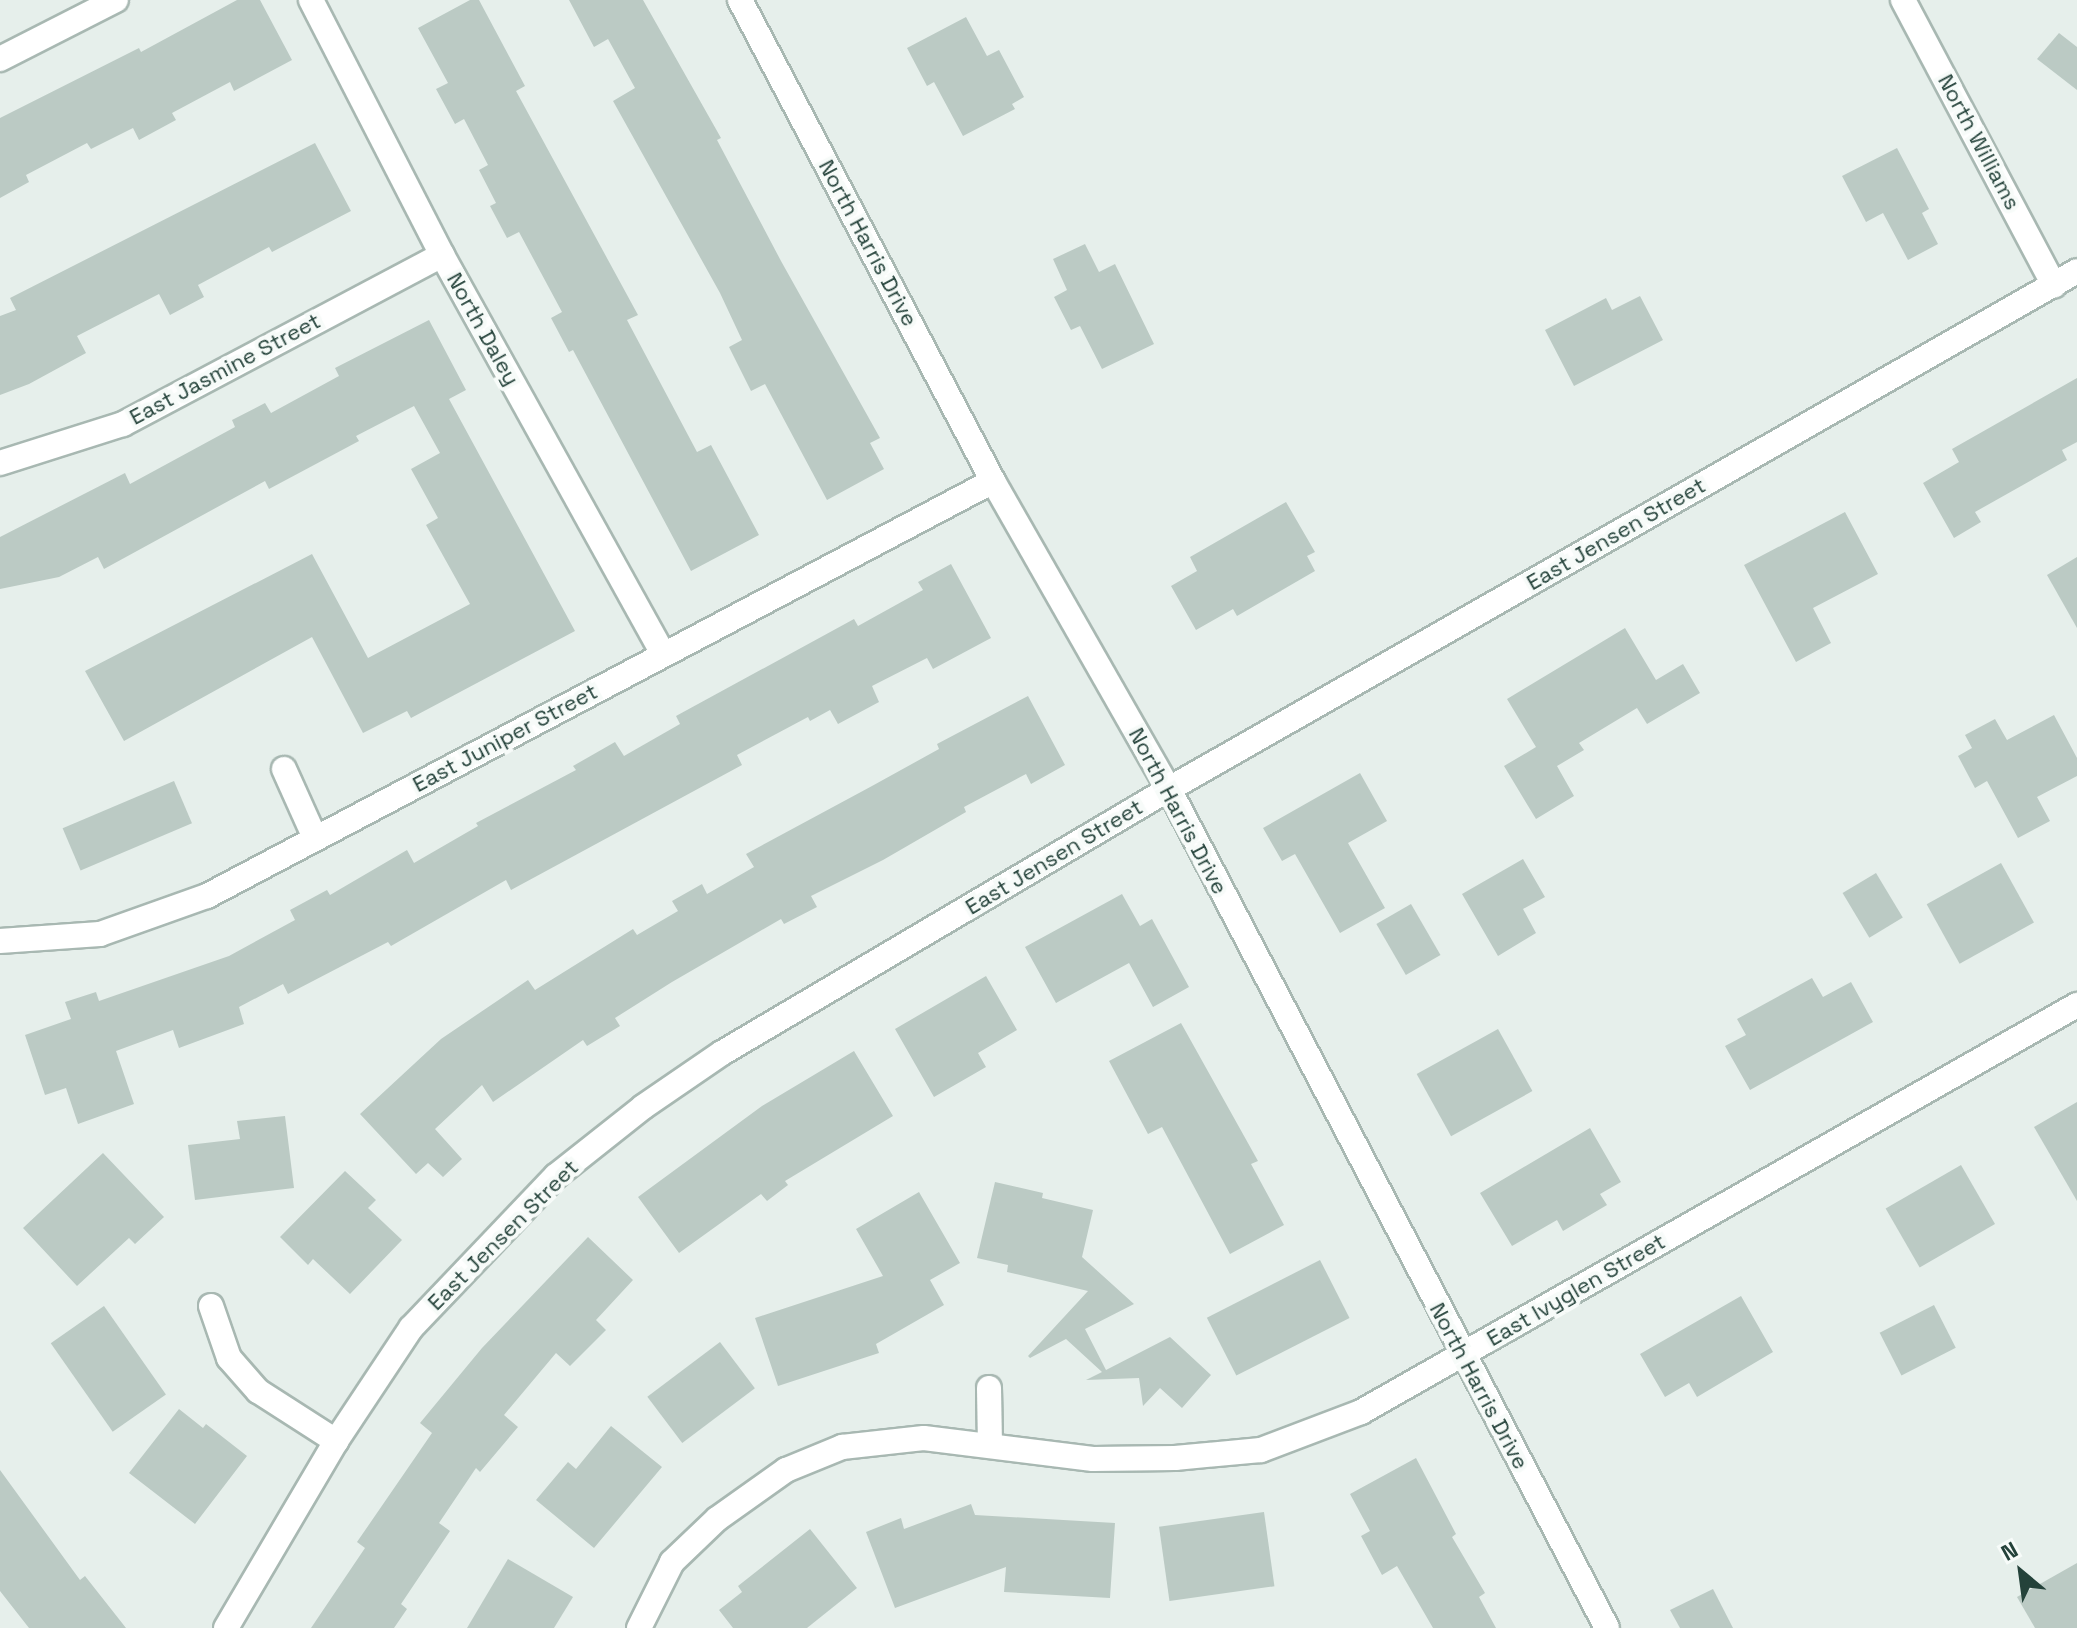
<!DOCTYPE html>
<style>
body{margin:0}
#map{position:relative;width:2077px;height:1628px;overflow:hidden;background:#e6efeb;font-family:"Space Grotesk",sans-serif}
div>[style]{position:absolute}
[style*='--x']{left:calc(var(--x)*1px);top:calc(var(--y)*1px);width:calc(var(--w)*1px);rotate:calc(var(--a)*1deg)}
.building>*{inset:0;background:#bbcac4;transform-origin:0 0}
.roads{filter:drop-shadow(2px 0 #a8b8b2) drop-shadow(-2px 0 #a8b8b2) drop-shadow(0 2px #a8b8b2) drop-shadow(0 -2px #a8b8b2)}
.minor>*{height:24px;margin:-12px;padding:0 12px;transform-origin:12px;border-radius:12px;background:#fff}
.tertiary>*{height:24px;margin:-12px;padding:0 12px;transform-origin:12px;border-radius:12px;background:#fff}
span{translate:-50% -50%;white-space:nowrap;text-align:center;line-height:1.15;-webkit-text-stroke:8px #f7fbf9;paint-order:stroke}
.street-label{font-size:22px;color:#24423a}
.north{position:absolute;left:1981px;top:1532px;width:80px;height:80px;-webkit-text-stroke:6px #f7fbf9;paint-order:stroke;rotate:331deg;font-size:22px;font-weight:700;line-height:32px;text-align:center;color:#24423a}
.north::after{content:'';display:block;margin:auto;width:28px;height:36px;background:#24423a;clip-path:polygon(50% 0,100% 100%,50% 72%,0 100%)}
</style>
<div id="map">
<div class="building">
<i style="clip-path:polygon(237px 0,260px 0,292px 60px,234px 91px,230px 82px,172px 113px,176px 120px,139px 140px,133px 128px,91px 149px,87px 143px,26px 175px,29px 182px,0 198px,0 118px,139px 48px,141px 52px)"></i>
<i style="clip-path:polygon(470px 0,479px 0,525px 86px,516px 91px,638px 315px,627px 320px,697px 452px,711px 445px,759px 535px,691px 571px,573px 350px,569px 352px,551px 318px,562px 312px,519px 232px,507px 238px,490px 206px,496px 203px,479px 170px,488px 165px,464px 119px,455px 124px,436px 89px,448px 83px,418px 28px)"></i>
<i style="clip-path:polygon(569px 0,643px 0,721px 138px,717px 140px,781px 261px,880px 438px,870px 443px,884px 469px,827px 500px,765px 384px,751px 391px,729px 347px,742px 340px,720px 293px,613px 101px,635px 88px,608px 39px,594px 47px)"></i>
<i style="clip-path:polygon(966px 17px,987px 56px,999px 50px,1024px 97px,1012px 104px,1015px 109px,963px 136px,934px 82px,927px 86px,907px 48px)"></i>
<i style="clip-path:polygon(2059px 33px,2077px 47px,2077px 90px,2037px 59px)"></i>
<i style="clip-path:polygon(315px 143px,351px 211px,272px 252px,269px 247px,198px 285px,204px 297px,170px 315px,159px 294px,77px 336px,86px 353px,29px 384px,0 395px,0 316px,16px 310px,10px 298px)"></i>
<i style="clip-path:polygon(1897px 148px,1929px 209px,1922px 213px,1938px 244px,1908px 260px,1883px 213px,1866px 222px,1842px 176px)"></i>
<i style="clip-path:polygon(1085px 244px,1099px 272px,1115px 264px,1154px 344px,1102px 369px,1080px 326px,1071px 330px,1054px 297px,1067px 290px,1053px 259px)"></i>
<i style="clip-path:polygon(1640px 296px,1663px 340px,1574px 386px,1545px 330px,1606px 298px,1612px 310px)"></i>
<i style="clip-path:polygon(429px 320px,466px 390px,449px 399px,575px 631px,411px 718px,407px 711px,363px 733px,312px 637px,124px 741px,85px 671px,312px 554px,368px 658px,470px 604px,426px 525px,438px 518px,411px 469px,440px 453px,414px 406px,356px 436px,359px 441px,269px 489px,265px 481px,104px 569px,98px 557px,59px 577px,0 589px,0 537px,125px 473px,130px 484px,235px 427px,232px 420px,265px 403px,271px 413px,339px 376px,335px 368px)"></i>
<i style="clip-path:polygon(2077px 378px,2077px 442px,2062px 450px,2067px 460px,1975px 512px,1981px 522px,1954px 538px,1923px 483px,1959px 462px,1952px 449px)"></i>
<i style="clip-path:polygon(1286px 502px,1315px 552px,1307px 556px,1315px 571px,1237px 616px,1233px 609px,1196px 630px,1171px 586px,1197px 571px,1190px 557px)"></i>
<i style="clip-path:polygon(1845px 512px,1878px 574px,1813px 608px,1831px 643px,1796px 662px,1744px 565px)"></i>
<i style="clip-path:polygon(2077px 557px,2077px 628px,2047px 575px)"></i>
<i style="clip-path:polygon(951px 564px,991px 638px,933px 669px,927px 658px,872px 686px,879px 702px,838px 724px,830px 710px,810px 721px,808px 717px,737px 755px,742px 765px,511px 890px,506px 880px,391px 946px,388px 942px,288px 994px,283px 984px,239px 1007px,244px 1024px,179px 1048px,173px 1030px,116px 1051px,134px 1104px,78px 1124px,66px 1088px,45px 1095px,25px 1035px,71px 1019px,65px 1002px,96px 992px,99px 1001px,229px 956px,295px 920px,290px 910px,327px 890px,330px 895px,407px 850px,414px 863px,478px 826px,476px 823px,576px 770px,573px 766px,615px 742px,624px 756px,680px 724px,676px 716px,854px 619px,858px 626px,923px 590px,918px 582px)"></i>
<i style="clip-path:polygon(1625px 628px,1656px 680px,1683px 664px,1700px 693px,1647px 724px,1637px 708px,1579px 743px,1584px 750px,1557px 766px,1574px 796px,1536px 819px,1504px 766px,1536px 747px,1507px 699px)"></i>
<i style="clip-path:polygon(1028px 696px,1065px 765px,1031px 784px,1026px 774px,964px 807px,966px 812px,883px 860px,811px 896px,817px 907px,784px 924px,781px 919px,672px 982px,615px 1018px,620px 1026px,587px 1046px,583px 1040px,493px 1102px,482px 1085px,435px 1129px,462px 1159px,443px 1177px,428px 1163px,416px 1174px,360px 1114px,441px 1039px,528px 980px,535px 990px,633px 929px,637px 935px,678px 911px,672px 901px,702px 884px,707px 894px,754px 867px,746px 854px,872px 786px,939px 749px,937px 744px)"></i>
<i style="clip-path:polygon(2054px 715px,2077px 758px,2077px 776px,2037px 797px,2050px 821px,2018px 838px,1987px 781px,1975px 788px,1958px 756px,1972px 748px,1965px 735px,1995px 719px,2007px 740px)"></i>
<i style="clip-path:polygon(1360px 773px,1387px 821px,1348px 843px,1385px 908px,1340px 933px,1295px 854px,1282px 861px,1263px 828px)"></i>
<i style="left:174px;top:781px;width:46px;height:121px;rotate:67deg"></i>
<i style="clip-path:polygon(1523px 859px,1545px 897px,1523px 909px,1536px 933px,1498px 956px,1462px 894px)"></i>
<i style="left:2001px;top:863px;width:68px;height:85px;rotate:61deg"></i>
<i style="left:1876px;top:873px;width:52px;height:39px;rotate:59deg"></i>
<i style="clip-path:polygon(1122px 894px,1140px 926px,1152px 919px,1189px 987px,1153px 1007px,1129px 963px,1056px 1003px,1025px 947px)"></i>
<i style="left:1411px;top:904px;width:59px;height:40px;rotate:60deg"></i>
<i style="clip-path:polygon(986px 976px,1017px 1030px,978px 1053px,986px 1067px,934px 1097px,895px 1029px)"></i>
<i style="clip-path:polygon(1812px 978px,1823px 997px,1851px 982px,1873px 1022px,1750px 1090px,1725px 1046px,1746px 1035px,1737px 1019px)"></i>
<i style="clip-path:polygon(1181px 1023px,1258px 1161px,1251px 1164px,1284px 1225px,1230px 1254px,1162px 1127px,1148px 1134px,1109px 1061px)"></i>
<i style="left:1498px;top:1029px;width:71px;height:93px;rotate:61deg"></i>
<i style="clip-path:polygon(854px 1051px,893px 1116px,785px 1181px,788px 1185px,767px 1201px,761px 1194px,679px 1253px,638px 1197px,762px 1106px)"></i>
<i style="clip-path:polygon(2077px 1102px,2077px 1201px,2034px 1127px)"></i>
<i style="clip-path:polygon(285px 1116px,294px 1188px,195px 1200px,188px 1145px,240px 1139px,237px 1121px)"></i>
<i style="clip-path:polygon(1590px 1128px,1621px 1182px,1600px 1194px,1607px 1205px,1563px 1231px,1557px 1220px,1512px 1246px,1480px 1193px)"></i>
<i style="clip-path:polygon(103px 1153px,164px 1217px,135px 1244px,129px 1238px,77px 1286px,23px 1228px)"></i>
<i style="left:1961px;top:1165px;width:68px;height:87px;rotate:60deg"></i>
<i style="clip-path:polygon(345px 1171px,376px 1200px,368px 1208px,402px 1240px,350px 1294px,313px 1259px,308px 1265px,280px 1237px)"></i>
<i style="clip-path:polygon(995px 1182px,1043px 1193px,1042px 1198px,1093px 1210px,1082px 1257px,1134px 1304px,1085px 1329px,1106px 1370px,1170px 1337px,1211px 1375px,1182px 1408px,1160px 1388px,1143px 1406px,1139px 1378px,1086px 1380px,1102px 1372px,1066px 1339px,1030px 1358px,1028px 1356px,1088px 1291px,1007px 1272px,1008px 1265px,977px 1258px)"></i>
<i style="clip-path:polygon(919px 1192px,960px 1263px,930px 1280px,944px 1305px,876px 1344px,879px 1353px,778px 1386px,755px 1318px,883px 1276px,856px 1229px)"></i>
<i style="clip-path:polygon(588px 1237px,633px 1280px,596px 1320px,606px 1330px,570px 1366px,556px 1353px,504px 1415px,518px 1427px,480px 1472px,476px 1468px,439px 1523px,450px 1531px,401px 1604px,407px 1609px,394px 1628px,311px 1628px,365px 1548px,357px 1542px,432px 1433px,420px 1423px,482px 1348px)"></i>
<i style="left:1320px;top:1260px;width:65px;height:127px;rotate:63deg"></i>
<i style="clip-path:polygon(1741px 1296px,1773px 1352px,1697px 1397px,1689px 1383px,1665px 1397px,1640px 1354px)"></i>
<i style="left:1934px;top:1305px;width:48px;height:61px;rotate:63deg"></i>
<i style="left:104px;top:1306px;width:108px;height:65px;rotate:55deg"></i>
<i style="left:720px;top:1342px;width:58px;height:91px;rotate:53deg"></i>
<i style="clip-path:polygon(179px 1409px,203px 1428px,206px 1424px,247px 1456px,195px 1524px,129px 1473px)"></i>
<i style="clip-path:polygon(611px 1426px,662px 1467px,594px 1548px,536px 1500px,568px 1462px,576px 1469px)"></i>
<i style="clip-path:polygon(1416px 1458px,1456px 1534px,1452px 1537px,1485px 1593px,1479px 1597px,1496px 1628px,1433px 1628px,1397px 1566px,1382px 1575px,1361px 1536px,1370px 1531px,1350px 1494px)"></i>
<i style="clip-path:polygon(0 1470px,80px 1580px,85px 1576px,126px 1628px,29px 1628px,0 1591px)"></i>
<i style="clip-path:polygon(971px 1504px,975px 1515px,1115px 1523px,1110px 1598px,1004px 1592px,1006px 1567px,895px 1608px,866px 1532px,901px 1518px,904px 1529px)"></i>
<i style="left:1264px;top:1512px;width:75px;height:106px;rotate:82deg"></i>
<i style="clip-path:polygon(810px 1529px,857px 1588px,807px 1628px,733px 1628px,719px 1610px,742px 1592px,738px 1586px)"></i>
<i style="clip-path:polygon(508px 1559px,573px 1597px,554px 1628px,467px 1628px)"></i>
<i style="clip-path:polygon(2077px 1563px,2077px 1628px,2035px 1628px,2017px 1597px)"></i>
<i style="clip-path:polygon(1713px 1589px,1733px 1628px,1680px 1628px,1670px 1610px)"></i>
</div>
<div class="roads">
<div class="minor">
<i style="--x:311;--y:0;--w:287;--a:62.8"></i>
<i style="--x:442;--y:255;--w:456;--a:61"></i>
<i style="--x:1903;--y:0;--w:323;--a:62.1"></i>
<i style="--x:0;--y:59;--w:130;--a:-27"></i>
<i style="--x:0;--y:463;--w:129;--a:-17.6"></i>
<i style="--x:123;--y:424;--w:361;--a:-27.9"></i>
<i style="--x:284;--y:769;--w:76;--a:65.8"></i>
<i style="--x:0;--y:941;--w:100;--a:-4"></i>
<i style="--x:100;--y:934;--w:114;--a:-19.6"></i>
<i style="--x:207;--y:896;--w:889;--a:-27.83"></i>
<i style="--x:211;--y:1306;--w:55;--a:70.9"></i>
<i style="--x:229;--y:1358;--w:44;--a:48.7"></i>
<i style="--x:258;--y:1391;--w:93;--a:32.7"></i>
<i style="--x:989;--y:1388;--w:57;--a:89"></i>
<i style="--x:226;--y:1628;--w:217;--a:-59.5"></i>
<i style="--x:336;--y:1441;--w:136;--a:-56.4"></i>
<i style="--x:411;--y:1328;--w:210;--a:-46.4"></i>
<i style="--x:556;--y:1176;--w:111;--a:-38.4"></i>
<i style="--x:643;--y:1107;--w:96;--a:-34.4"></i>
<i style="--x:722;--y:1053;--w:519;--a:-30.57"></i>
<i style="--x:1169;--y:789;--w:1045;--a:-29.7"></i>
<i style="--x:639;--y:1628;--w:74;--a:-63.4"></i>
<i style="--x:672;--y:1562;--w:62;--a:-43.7"></i>
<i style="--x:717;--y:1519;--w:85;--a:-35.4"></i>
<i style="--x:786;--y:1470;--w:61;--a:-22.3"></i>
<i style="--x:842;--y:1447;--w:82;--a:-6.3"></i>
<i style="--x:924;--y:1438;--w:170;--a:7.1"></i>
<i style="--x:1093;--y:1459;--w:82;--a:-0.7"></i>
<i style="--x:1175;--y:1458;--w:86;--a:-5.3"></i>
<i style="--x:1261;--y:1450;--w:107;--a:-20.8"></i>
<i style="--x:1361;--y:1412;--w:824;--a:-29.62"></i>
</div>
<div class="tertiary">
<i style="--x:740;--y:0;--w:543;--a:62.26"></i>
<i style="--x:993;--y:481;--w:355;--a:60.3"></i>
<i style="--x:1169;--y:789;--w:946;--a:62.43"></i>
</div>
</div>
<div class="street-label">
<span style="left:1979px;top:142px;rotate:62deg">North Williams</span>
<span style="left:868px;top:243px;rotate:62deg">North Harris Drive</span>
<span style="left:483px;top:329px;rotate:61deg">North Daley</span>
<span style="left:225px;top:369px;rotate:-28deg">East Jasmine Street</span>
<span style="left:1616px;top:534px;rotate:-30deg">East Jensen Street</span>
<span style="left:505px;top:738px;rotate:-28deg">East Juniper Street</span>
<span style="left:1178px;top:811px;rotate:62deg">North Harris Drive</span>
<span style="left:1054px;top:857px;rotate:-31deg">East Jensen Street</span>
<span style="left:503px;top:1235px;rotate:-45deg">East Jensen Street</span>
<span style="left:1576px;top:1290px;rotate:-30deg">East Ivyglen Street</span>
<span style="left:1479px;top:1386px;rotate:62deg">North Harris Drive</span>
</div>
<div class="north">N</div>
</div>
